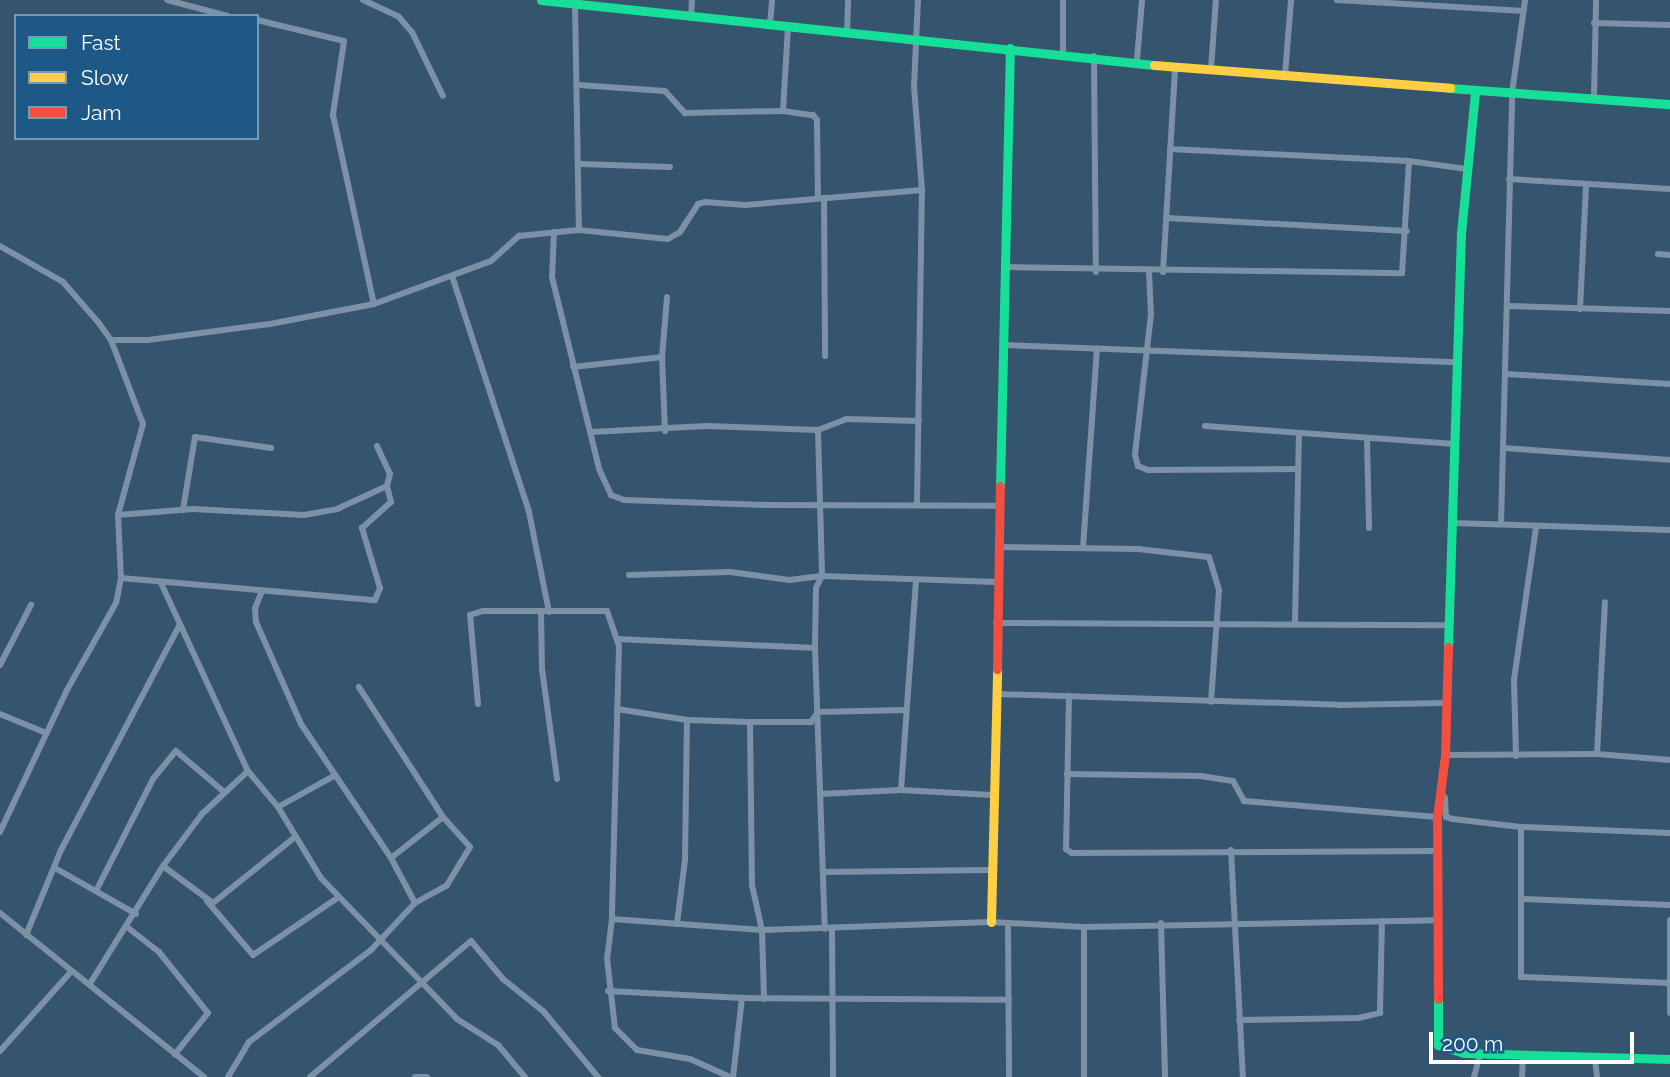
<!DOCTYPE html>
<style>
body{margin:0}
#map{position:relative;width:1670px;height:1077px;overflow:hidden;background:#35556f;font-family:Raleway,sans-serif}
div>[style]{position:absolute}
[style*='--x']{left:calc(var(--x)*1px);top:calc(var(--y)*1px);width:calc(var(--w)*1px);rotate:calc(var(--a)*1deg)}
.street>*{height:6px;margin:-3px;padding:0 3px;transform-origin:3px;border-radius:3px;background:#7c91a5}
.fast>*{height:9px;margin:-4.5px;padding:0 4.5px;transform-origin:4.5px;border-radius:4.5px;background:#16e098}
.slow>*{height:9px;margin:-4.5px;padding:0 4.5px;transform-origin:4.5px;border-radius:4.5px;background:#ffcf43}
.jam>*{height:9px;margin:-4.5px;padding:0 4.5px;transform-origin:4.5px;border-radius:4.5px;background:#f24e42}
span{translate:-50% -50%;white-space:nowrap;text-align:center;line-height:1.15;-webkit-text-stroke:5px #1d5887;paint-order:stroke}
.legend{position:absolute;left:14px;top:14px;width:245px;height:126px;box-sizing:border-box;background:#1d5887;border:2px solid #779bb7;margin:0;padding:9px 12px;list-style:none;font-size:21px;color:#fff}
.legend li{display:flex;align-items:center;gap:14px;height:35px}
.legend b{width:35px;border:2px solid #779bb7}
.scale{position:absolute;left:1429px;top:1032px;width:205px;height:32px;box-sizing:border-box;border:4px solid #fff;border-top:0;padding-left:9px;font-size:21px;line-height:24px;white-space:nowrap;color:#fff;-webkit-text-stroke:5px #1d5887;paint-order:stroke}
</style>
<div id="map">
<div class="street">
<i style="--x:167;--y:0;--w:63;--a:14.7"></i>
<i style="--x:363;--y:0;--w:38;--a:25"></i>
<i style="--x:398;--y:16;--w:21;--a:49"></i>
<i style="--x:412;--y:32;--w:71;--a:64.2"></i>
<i style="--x:1337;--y:0;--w:187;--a:3.4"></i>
<i style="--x:575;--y:5;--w:225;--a:89"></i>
<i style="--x:691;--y:18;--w:18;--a:-87"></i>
<i style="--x:257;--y:20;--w:89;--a:13.6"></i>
<i style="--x:344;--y:41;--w:75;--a:98.5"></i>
<i style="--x:333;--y:115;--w:193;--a:77.8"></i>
<i style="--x:1594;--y:23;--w:76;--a:1.5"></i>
<i style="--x:770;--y:24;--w:24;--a:-85"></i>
<i style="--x:847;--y:33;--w:33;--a:-88"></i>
<i style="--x:1063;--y:52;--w:52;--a:-90"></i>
<i style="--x:1094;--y:56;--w:216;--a:89.5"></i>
<i style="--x:1137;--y:60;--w:60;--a:-85.2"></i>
<i style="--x:1211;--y:69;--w:69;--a:-85.9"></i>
<i style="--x:1285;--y:75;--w:75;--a:-85.4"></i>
<i style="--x:579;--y:85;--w:86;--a:4"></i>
<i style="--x:665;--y:91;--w:30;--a:48"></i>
<i style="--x:685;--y:113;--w:98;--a:-1.2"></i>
<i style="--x:783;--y:111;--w:30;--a:8"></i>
<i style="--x:813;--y:115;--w:6;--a:51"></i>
<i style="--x:817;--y:120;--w:78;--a:89.3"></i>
<i style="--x:1594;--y:99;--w:99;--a:-88.8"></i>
<i style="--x:783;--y:111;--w:84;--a:-86.6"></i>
<i style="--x:1170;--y:149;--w:239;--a:2.9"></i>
<i style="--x:1409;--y:161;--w:59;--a:7.9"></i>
<i style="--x:579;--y:164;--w:91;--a:1.9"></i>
<i style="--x:1509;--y:179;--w:161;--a:3.6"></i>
<i style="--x:824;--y:198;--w:158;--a:89.6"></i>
<i style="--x:1167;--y:218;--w:240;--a:3.1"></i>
<i style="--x:554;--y:232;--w:45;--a:92.5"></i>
<i style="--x:552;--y:277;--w:198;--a:76.2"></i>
<i style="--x:599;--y:469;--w:29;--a:65"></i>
<i style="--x:611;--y:495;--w:14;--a:21"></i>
<i style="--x:624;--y:500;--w:143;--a:2"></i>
<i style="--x:767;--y:505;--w:232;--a:0.2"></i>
<i style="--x:0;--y:246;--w:73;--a:29.7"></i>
<i style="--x:63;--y:282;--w:53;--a:48.8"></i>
<i style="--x:98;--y:322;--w:22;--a:54"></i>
<i style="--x:111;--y:340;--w:90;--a:69.1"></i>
<i style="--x:143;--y:424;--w:94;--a:105.4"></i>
<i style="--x:118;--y:515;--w:63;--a:87.3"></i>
<i style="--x:121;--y:578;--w:25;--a:101"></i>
<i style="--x:116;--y:603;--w:100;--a:119.4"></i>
<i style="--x:67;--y:690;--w:157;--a:115.3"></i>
<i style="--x:1658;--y:254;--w:12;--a:5"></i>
<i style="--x:1008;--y:267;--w:394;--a:0.9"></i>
<i style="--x:1402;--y:273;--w:112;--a:-86.4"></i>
<i style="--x:1149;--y:272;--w:42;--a:87.3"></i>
<i style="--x:1151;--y:314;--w:142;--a:96.5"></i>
<i style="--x:1135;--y:455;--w:11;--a:75"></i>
<i style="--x:1138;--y:466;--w:11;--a:22"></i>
<i style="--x:1148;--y:470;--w:149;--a:-0.4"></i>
<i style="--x:1163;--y:272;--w:205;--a:-86.6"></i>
<i style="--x:452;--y:276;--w:248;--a:71.9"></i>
<i style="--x:529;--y:512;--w:102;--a:78.7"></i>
<i style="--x:1509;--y:306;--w:161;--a:1.8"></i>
<i style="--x:1580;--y:309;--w:124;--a:-87.2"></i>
<i style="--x:111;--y:340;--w:37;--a:0"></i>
<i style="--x:148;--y:340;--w:123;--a:-7.5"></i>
<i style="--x:270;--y:324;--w:106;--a:-10.9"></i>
<i style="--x:374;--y:304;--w:125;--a:-20.2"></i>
<i style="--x:491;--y:261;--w:38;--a:-42"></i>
<i style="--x:519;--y:236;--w:60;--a:-5.7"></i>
<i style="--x:579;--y:230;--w:89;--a:5.8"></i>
<i style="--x:668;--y:239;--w:14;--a:-30"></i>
<i style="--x:680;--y:232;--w:33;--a:-57"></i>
<i style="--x:698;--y:204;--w:7;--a:-16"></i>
<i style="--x:705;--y:202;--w:40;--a:4.3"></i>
<i style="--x:745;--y:205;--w:178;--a:-4.8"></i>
<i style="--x:1006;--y:345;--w:451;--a:2.2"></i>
<i style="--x:573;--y:367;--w:90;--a:-6.4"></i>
<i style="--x:1506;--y:374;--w:164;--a:3.5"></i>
<i style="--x:1205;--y:426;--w:251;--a:4.1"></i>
<i style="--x:818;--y:430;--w:146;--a:88.4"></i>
<i style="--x:822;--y:576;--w:13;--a:117"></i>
<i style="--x:816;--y:588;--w:60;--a:91"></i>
<i style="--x:815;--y:648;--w:281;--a:88"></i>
<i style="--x:665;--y:431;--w:74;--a:-92.3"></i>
<i style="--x:662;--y:357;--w:60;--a:-85.2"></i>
<i style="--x:591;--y:432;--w:115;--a:-3"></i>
<i style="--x:706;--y:426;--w:112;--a:2"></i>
<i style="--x:818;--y:430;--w:30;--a:-21"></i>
<i style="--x:846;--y:419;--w:73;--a:1.6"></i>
<i style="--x:1367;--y:438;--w:90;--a:88.7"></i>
<i style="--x:1504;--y:448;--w:166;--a:4.1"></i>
<i style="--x:917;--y:504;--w:314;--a:-89.1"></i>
<i style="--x:922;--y:190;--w:103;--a:-94.4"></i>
<i style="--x:914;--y:87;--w:87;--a:-87.4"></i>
<i style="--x:183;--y:510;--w:74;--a:-80.7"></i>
<i style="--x:195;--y:437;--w:77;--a:8.2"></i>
<i style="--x:118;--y:515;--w:75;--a:-4.6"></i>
<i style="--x:193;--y:509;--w:111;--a:3.1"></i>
<i style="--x:304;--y:515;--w:34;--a:-10"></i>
<i style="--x:337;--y:509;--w:55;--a:-24.7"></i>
<i style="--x:387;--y:486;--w:12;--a:-76"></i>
<i style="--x:390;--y:474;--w:31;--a:-115"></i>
<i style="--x:1451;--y:523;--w:219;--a:1.8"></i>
<i style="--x:1501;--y:524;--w:431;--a:-88.5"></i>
<i style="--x:1512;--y:93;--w:94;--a:-82"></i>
<i style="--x:998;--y:547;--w:140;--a:0.8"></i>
<i style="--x:1138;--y:549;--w:71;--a:6.4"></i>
<i style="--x:1209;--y:557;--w:34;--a:73"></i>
<i style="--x:1219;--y:590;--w:112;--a:94.1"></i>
<i style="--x:1083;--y:548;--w:200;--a:-86"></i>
<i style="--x:629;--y:575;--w:101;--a:-1.7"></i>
<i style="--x:730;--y:572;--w:60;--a:7.7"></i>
<i style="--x:789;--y:580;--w:33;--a:-7"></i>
<i style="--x:822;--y:576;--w:174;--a:2"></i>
<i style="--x:121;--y:578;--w:255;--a:5"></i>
<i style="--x:375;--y:600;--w:13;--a:-67"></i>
<i style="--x:380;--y:588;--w:63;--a:-106.7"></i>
<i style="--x:362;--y:528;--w:39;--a:-42"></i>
<i style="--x:391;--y:502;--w:16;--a:-104"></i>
<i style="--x:161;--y:583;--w:207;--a:65.2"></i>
<i style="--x:248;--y:771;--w:47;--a:50.2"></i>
<i style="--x:278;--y:807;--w:83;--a:58.8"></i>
<i style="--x:321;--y:878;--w:196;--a:46"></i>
<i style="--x:457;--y:1019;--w:49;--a:32.4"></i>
<i style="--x:498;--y:1045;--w:42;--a:49.8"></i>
<i style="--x:262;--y:591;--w:18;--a:112"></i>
<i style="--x:255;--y:608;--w:14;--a:86"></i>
<i style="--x:256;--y:622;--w:111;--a:66.2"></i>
<i style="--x:301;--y:724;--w:161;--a:56.1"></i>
<i style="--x:391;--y:858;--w:51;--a:61.9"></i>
<i style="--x:541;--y:613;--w:56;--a:89"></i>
<i style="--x:542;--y:669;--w:111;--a:82.2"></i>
<i style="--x:1295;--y:622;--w:189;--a:-88.8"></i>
<i style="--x:996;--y:623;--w:453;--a:0.3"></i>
<i style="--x:617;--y:639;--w:198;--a:2.6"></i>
<i style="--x:0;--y:665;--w:68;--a:-62.7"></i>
<i style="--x:997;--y:694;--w:343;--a:1.8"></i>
<i style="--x:1340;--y:705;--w:105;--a:-1.1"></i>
<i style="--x:1069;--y:696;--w:153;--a:91.1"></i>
<i style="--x:1066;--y:849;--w:7;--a:34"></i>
<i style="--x:1072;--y:853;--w:365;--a:-0.3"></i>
<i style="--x:478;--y:704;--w:89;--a:-95.1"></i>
<i style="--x:470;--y:615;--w:14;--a:-17"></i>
<i style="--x:483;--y:611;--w:124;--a:0"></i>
<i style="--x:607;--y:611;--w:37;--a:71"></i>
<i style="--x:619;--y:646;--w:273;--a:91.5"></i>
<i style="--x:612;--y:919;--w:39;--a:97"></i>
<i style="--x:607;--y:958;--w:70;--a:83.5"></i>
<i style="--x:615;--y:1028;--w:31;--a:45"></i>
<i style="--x:637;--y:1050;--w:54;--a:9.6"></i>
<i style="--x:690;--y:1059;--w:44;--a:24.2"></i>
<i style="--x:617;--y:709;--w:71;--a:8.9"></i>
<i style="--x:687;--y:720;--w:63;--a:1.8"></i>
<i style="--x:750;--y:722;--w:61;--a:0"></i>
<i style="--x:811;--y:722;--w:12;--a:-55"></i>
<i style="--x:818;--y:712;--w:87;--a:-1.3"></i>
<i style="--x:0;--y:714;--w:50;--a:22.4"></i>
<i style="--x:750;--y:722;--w:163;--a:89.3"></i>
<i style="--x:752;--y:885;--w:46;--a:77.5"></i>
<i style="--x:762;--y:930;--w:69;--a:88.3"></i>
<i style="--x:1597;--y:754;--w:152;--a:-87"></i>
<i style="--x:1445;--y:755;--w:152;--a:-0.4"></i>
<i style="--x:1597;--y:754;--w:73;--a:4.7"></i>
<i style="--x:1516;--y:756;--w:76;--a:-91.5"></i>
<i style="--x:1514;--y:680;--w:154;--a:-81.8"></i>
<i style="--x:1067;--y:774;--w:134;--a:0.9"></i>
<i style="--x:1201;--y:776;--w:32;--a:9"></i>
<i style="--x:1233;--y:781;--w:23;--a:61"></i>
<i style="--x:1244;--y:801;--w:194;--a:4.7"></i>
<i style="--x:901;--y:790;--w:211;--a:-85.9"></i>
<i style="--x:1440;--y:790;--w:9;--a:58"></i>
<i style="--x:1445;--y:798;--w:19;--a:87"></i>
<i style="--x:1446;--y:817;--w:7;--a:16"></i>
<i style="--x:1453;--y:819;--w:68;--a:6.7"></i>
<i style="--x:1521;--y:827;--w:149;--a:2.3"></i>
<i style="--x:820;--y:794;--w:81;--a:-2.8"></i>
<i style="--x:901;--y:790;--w:91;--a:3.1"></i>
<i style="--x:278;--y:807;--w:64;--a:-29"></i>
<i style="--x:1521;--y:827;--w:150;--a:90"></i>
<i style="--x:1521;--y:977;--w:148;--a:2.3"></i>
<i style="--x:1231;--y:850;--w:227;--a:87"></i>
<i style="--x:391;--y:858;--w:66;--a:-38.3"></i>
<i style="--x:163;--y:866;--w:62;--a:36.5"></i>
<i style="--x:213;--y:903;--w:105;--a:-38.8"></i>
<i style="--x:55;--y:868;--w:93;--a:29.6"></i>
<i style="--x:823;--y:872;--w:166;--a:-0.7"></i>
<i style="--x:96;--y:891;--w:126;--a:-63"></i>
<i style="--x:153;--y:779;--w:36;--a:-51"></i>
<i style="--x:176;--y:751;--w:62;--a:40.4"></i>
<i style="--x:1522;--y:899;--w:148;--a:2.3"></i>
<i style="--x:207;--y:901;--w:71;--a:49.6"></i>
<i style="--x:253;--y:955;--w:100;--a:-34"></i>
<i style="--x:0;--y:913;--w:262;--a:38.8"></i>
<i style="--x:612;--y:919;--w:150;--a:4.2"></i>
<i style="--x:762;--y:930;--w:229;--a:-2"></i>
<i style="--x:991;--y:922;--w:93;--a:3.1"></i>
<i style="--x:1084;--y:927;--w:354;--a:-1.1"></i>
<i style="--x:1670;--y:920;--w:93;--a:90"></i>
<i style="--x:1161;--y:923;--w:154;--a:88.5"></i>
<i style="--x:677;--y:924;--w:64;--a:-82.9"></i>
<i style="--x:685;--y:860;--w:140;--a:-89.2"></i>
<i style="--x:1008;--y:925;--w:152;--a:89.6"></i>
<i style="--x:127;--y:927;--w:41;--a:38"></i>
<i style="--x:159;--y:952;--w:78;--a:51.2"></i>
<i style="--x:208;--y:1013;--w:53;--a:128.8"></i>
<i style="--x:1084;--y:927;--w:150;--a:90"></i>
<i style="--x:832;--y:929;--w:148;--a:89.6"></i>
<i style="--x:26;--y:935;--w:92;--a:-67.6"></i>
<i style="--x:61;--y:850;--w:255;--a:-62.2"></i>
<i style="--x:91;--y:982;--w:137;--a:-58.2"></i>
<i style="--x:163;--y:866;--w:65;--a:-53.1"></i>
<i style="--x:202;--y:814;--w:63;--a:-43.1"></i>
<i style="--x:608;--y:991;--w:134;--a:3"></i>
<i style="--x:742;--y:998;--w:267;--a:0.4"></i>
<i style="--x:1239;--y:1020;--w:119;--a:-1"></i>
<i style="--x:1358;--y:1018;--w:23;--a:-13"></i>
<i style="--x:1380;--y:1013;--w:92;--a:-88.8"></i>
<i style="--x:0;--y:1051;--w:106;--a:-48.1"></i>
<i style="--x:1595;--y:1058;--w:19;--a:84"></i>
<i style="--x:228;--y:1077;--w:41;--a:-59"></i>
<i style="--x:249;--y:1042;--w:153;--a:-37"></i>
<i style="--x:371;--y:950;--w:64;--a:-46.9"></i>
<i style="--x:415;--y:903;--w:37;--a:-29"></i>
<i style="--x:447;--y:885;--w:44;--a:-58.8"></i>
<i style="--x:470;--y:847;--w:40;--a:-132"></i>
<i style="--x:443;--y:817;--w:155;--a:-122.9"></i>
<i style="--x:310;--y:1077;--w:211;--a:-40.2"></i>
<i style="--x:471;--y:941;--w:50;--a:49.9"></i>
<i style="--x:503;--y:979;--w:53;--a:38.8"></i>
<i style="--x:544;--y:1012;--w:85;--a:50.3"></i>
<i style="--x:415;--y:1077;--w:12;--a:0"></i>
<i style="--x:733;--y:1077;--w:80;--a:-83.5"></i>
<i style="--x:1474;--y:1077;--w:24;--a:-75"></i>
<i style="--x:1522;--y:1077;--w:22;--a:-87"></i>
</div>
<div class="fast">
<i style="--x:541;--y:0;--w:616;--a:6.05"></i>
<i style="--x:1450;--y:88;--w:221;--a:4.2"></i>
<i style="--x:1000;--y:486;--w:438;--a:-88.7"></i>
<i style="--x:1448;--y:647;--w:414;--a:-88.2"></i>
<i style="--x:1461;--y:233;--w:142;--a:-84.3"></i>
<i style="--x:1438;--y:999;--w:46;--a:90"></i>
<i style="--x:1438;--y:1045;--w:27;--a:17"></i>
<i style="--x:1464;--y:1053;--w:206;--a:1.7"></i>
</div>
<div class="slow">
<i style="--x:1154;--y:65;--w:297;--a:4.4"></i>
<i style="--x:991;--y:922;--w:253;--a:-88.6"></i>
</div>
<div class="jam">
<i style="--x:997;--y:669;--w:183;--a:-89.1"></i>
<i style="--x:1438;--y:999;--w:182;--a:-90.3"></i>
<i style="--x:1437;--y:817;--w:63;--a:-82.6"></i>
<i style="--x:1445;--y:755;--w:108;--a:-88.4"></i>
</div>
<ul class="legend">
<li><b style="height:9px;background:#16e098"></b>Fast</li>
<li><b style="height:9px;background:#ffcf43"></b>Slow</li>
<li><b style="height:9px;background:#f24e42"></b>Jam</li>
</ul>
<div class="scale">200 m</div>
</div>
